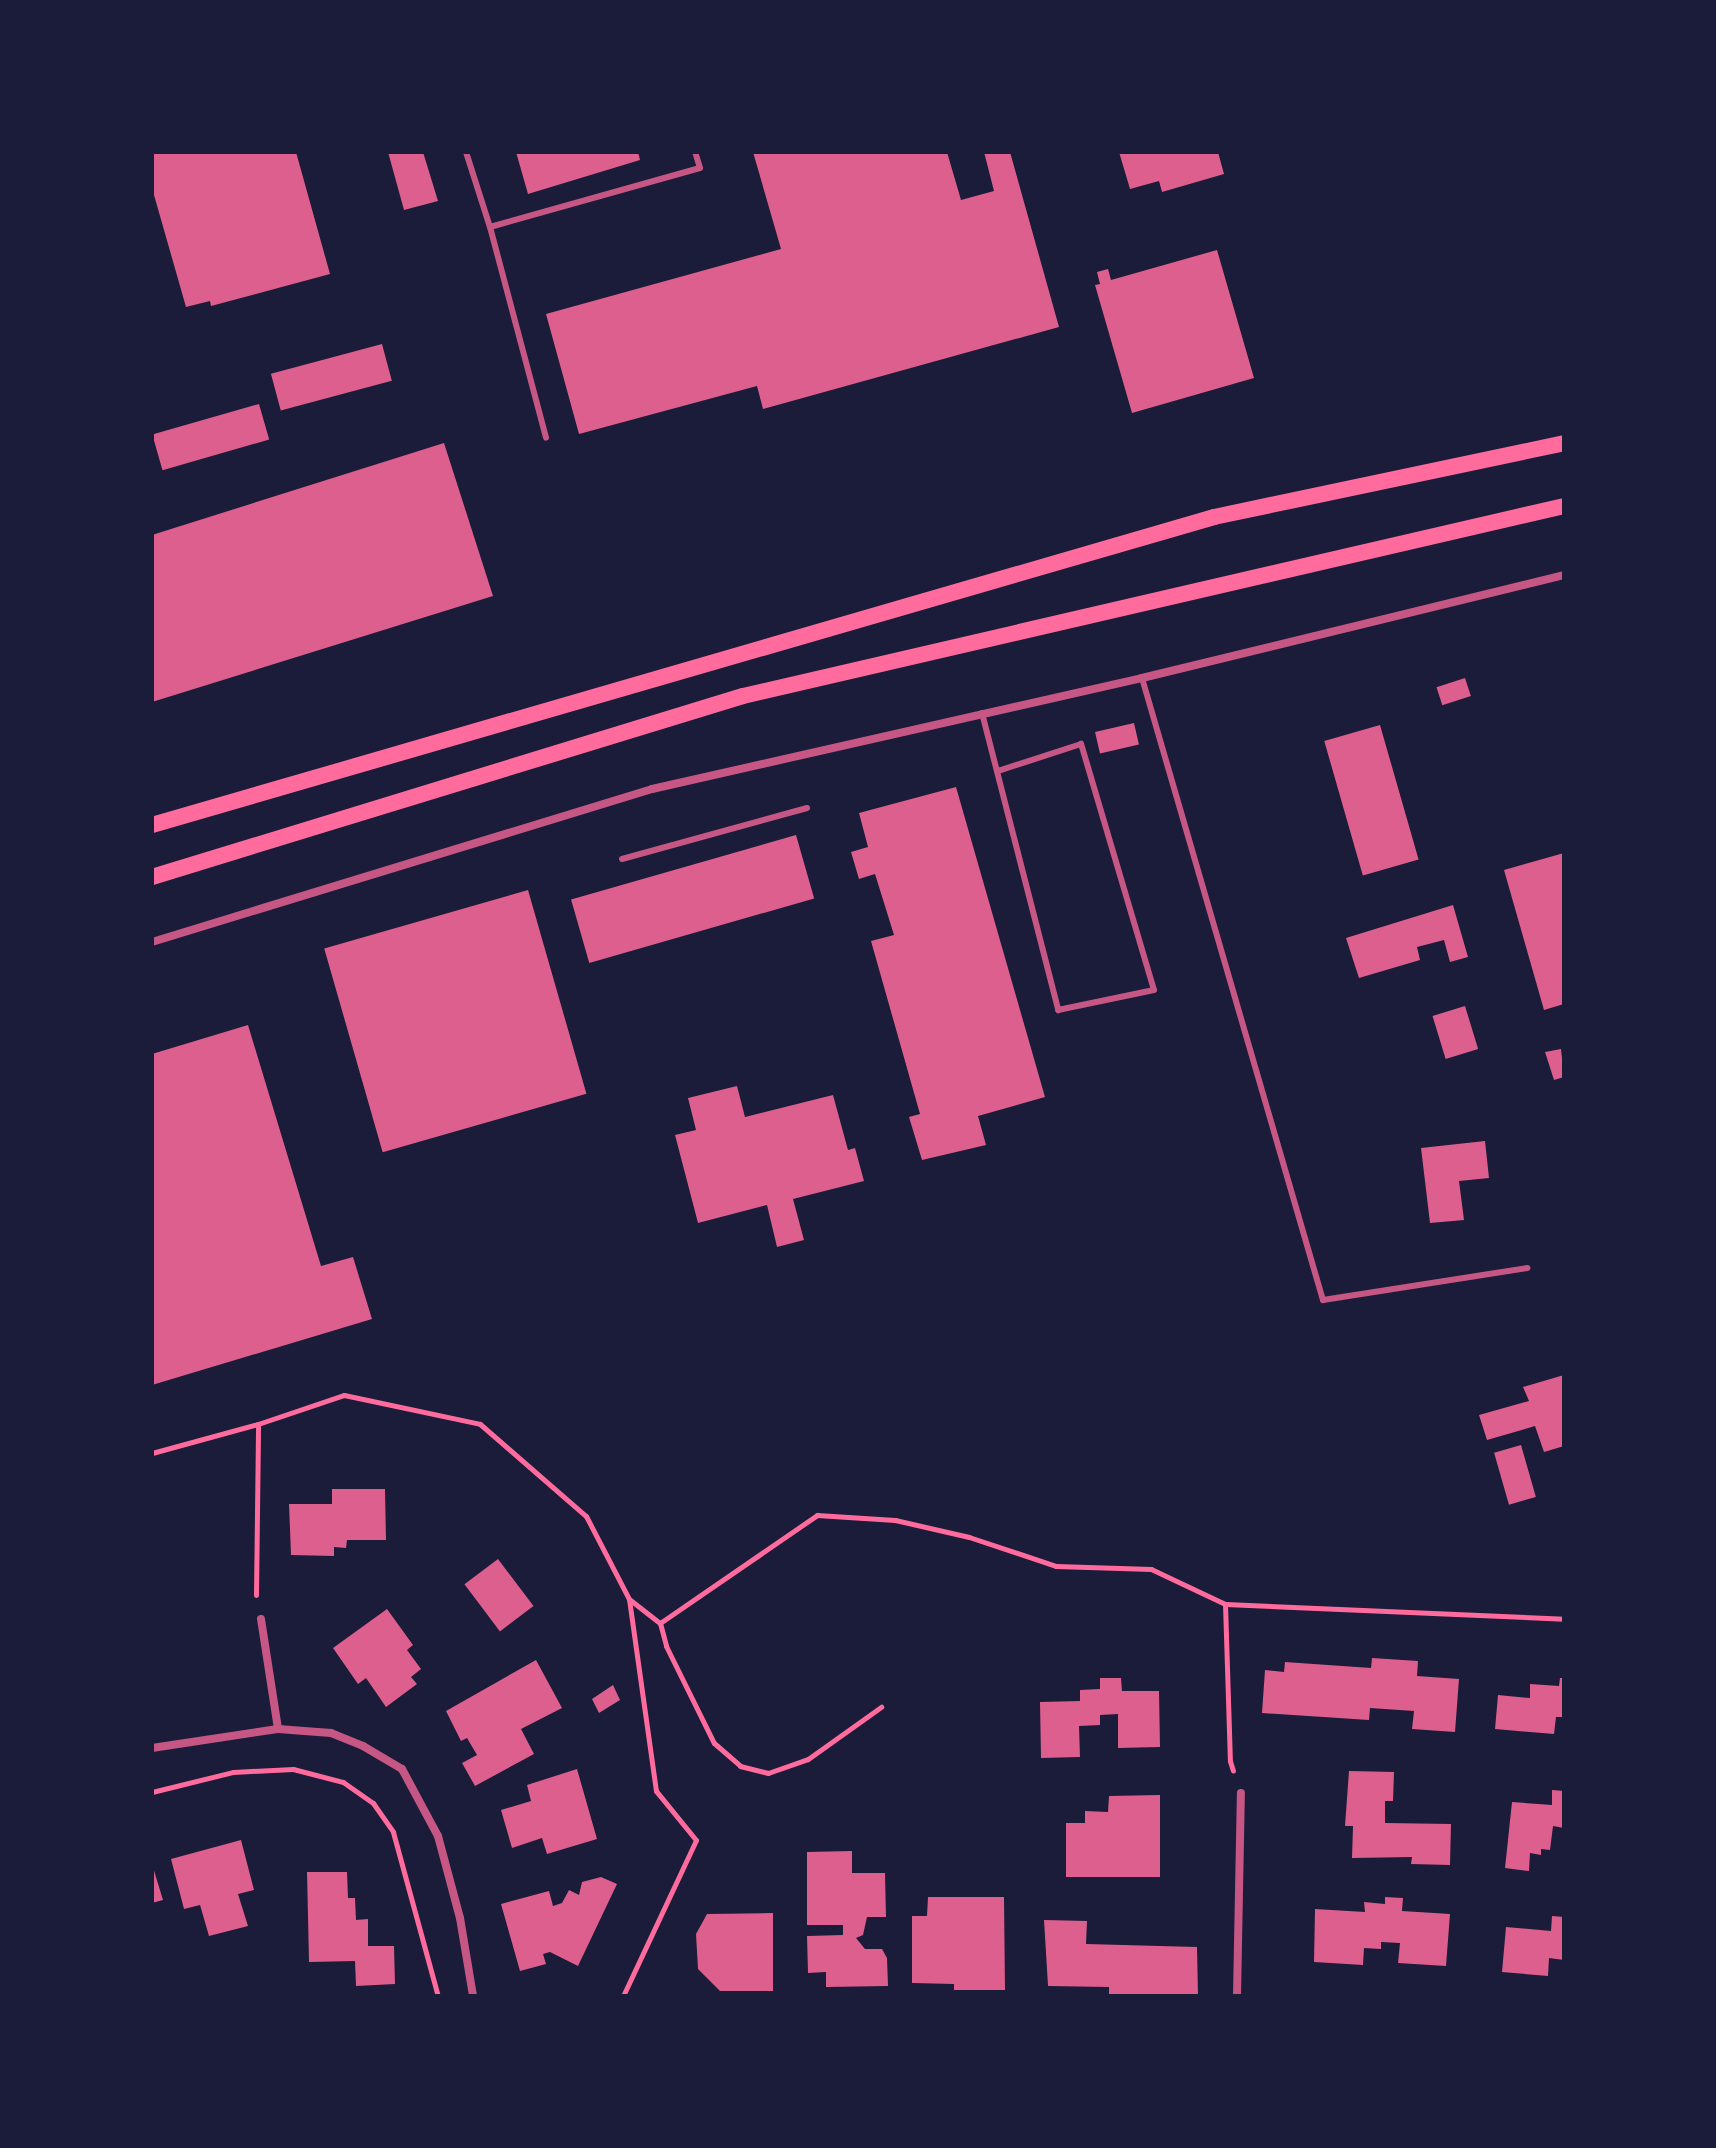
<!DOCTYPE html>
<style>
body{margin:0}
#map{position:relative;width:1716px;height:2148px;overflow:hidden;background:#1b1b3a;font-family:Rubik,sans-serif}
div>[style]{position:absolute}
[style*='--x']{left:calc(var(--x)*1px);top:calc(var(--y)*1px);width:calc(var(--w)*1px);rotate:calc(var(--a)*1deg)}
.building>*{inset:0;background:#dd5f8e;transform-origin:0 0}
.path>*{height:5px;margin:-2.5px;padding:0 2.5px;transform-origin:2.5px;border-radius:2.5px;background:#ff6b9d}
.service>*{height:6px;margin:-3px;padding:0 3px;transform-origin:3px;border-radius:3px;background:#c65784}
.minor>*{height:8px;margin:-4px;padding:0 4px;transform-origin:4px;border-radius:4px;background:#c65784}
.secondary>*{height:16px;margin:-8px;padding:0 8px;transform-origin:8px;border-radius:8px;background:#ff6b9d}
span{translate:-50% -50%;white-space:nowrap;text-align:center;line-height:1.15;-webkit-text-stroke:8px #1b1b3a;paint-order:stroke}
.frame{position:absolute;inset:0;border:154px solid #1b1b3a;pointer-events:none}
</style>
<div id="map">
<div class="building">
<i style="clip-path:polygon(152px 152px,296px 152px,330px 274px,211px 306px,210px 301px,186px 307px,152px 188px)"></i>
<i style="clip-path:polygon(388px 152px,423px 152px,438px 201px,404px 210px)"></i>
<i style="clip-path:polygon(516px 152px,638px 152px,640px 160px,528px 194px)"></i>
<i style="clip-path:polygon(753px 152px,947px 152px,961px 200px,994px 191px,984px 152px,1010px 152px,1059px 327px,763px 409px,757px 386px,579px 434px,546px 314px,781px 249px)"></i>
<i style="clip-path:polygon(1119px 152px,1218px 152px,1224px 174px,1162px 192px,1159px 181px,1130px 189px)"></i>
<i style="clip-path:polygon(1217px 250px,1254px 378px,1132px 413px,1095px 285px,1100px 284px,1097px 272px,1108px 269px,1111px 280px)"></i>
<i style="left:382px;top:344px;width:38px;height:115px;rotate:75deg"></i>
<i style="left:259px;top:404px;width:37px;height:111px;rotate:74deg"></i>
<i style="clip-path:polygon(444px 443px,493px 596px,152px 702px,152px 535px)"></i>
<i style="left:1465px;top:678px;width:19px;height:30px;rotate:72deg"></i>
<i style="left:1134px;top:723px;width:22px;height:40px;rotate:77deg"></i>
<i style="left:1380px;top:725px;width:140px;height:58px;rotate:74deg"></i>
<i style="clip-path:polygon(956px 787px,1045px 1097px,978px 1116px,986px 1145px,922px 1160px,909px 1117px,920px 1114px,871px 941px,894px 935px,875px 874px,859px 879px,851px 852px,868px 847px,859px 813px)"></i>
<i style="left:796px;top:835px;width:66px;height:234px;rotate:74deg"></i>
<i style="clip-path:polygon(1564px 853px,1564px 1004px,1544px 1010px,1504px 870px)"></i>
<i style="left:528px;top:890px;width:212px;height:212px;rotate:74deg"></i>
<i style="clip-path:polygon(1453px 905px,1468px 957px,1450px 962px,1444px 940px,1417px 947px,1420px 960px,1359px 978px,1346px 938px)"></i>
<i style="left:1465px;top:1006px;width:45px;height:34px;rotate:73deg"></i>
<i style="clip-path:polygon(248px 1025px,321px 1266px,353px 1257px,372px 1319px,152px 1385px,152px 1054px)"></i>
<i style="clip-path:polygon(1561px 1049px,1564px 1077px,1554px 1080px,1545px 1052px)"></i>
<i style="clip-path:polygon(737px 1086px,745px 1117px,833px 1095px,848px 1150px,855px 1148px,864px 1181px,793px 1199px,804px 1240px,777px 1247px,767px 1205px,698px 1223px,675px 1135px,696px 1130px,688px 1098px)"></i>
<i style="clip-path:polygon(1485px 1141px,1489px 1178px,1459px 1181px,1464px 1220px,1430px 1223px,1421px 1148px)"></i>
<i style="clip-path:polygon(1564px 1375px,1564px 1446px,1544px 1452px,1535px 1426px,1487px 1440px,1479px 1415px,1529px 1401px,1523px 1387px)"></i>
<i style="left:1521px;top:1445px;width:54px;height:28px;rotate:74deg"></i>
<i style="clip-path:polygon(332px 1489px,385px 1489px,386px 1540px,347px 1540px,346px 1548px,334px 1547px,334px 1556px,291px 1555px,289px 1504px,332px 1504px)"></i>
<i style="left:498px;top:1559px;width:59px;height:42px;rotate:53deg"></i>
<i style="clip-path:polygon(387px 1609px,413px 1645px,407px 1650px,421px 1669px,411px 1677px,417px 1684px,386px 1707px,366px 1678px,358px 1684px,333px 1648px)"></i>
<i style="clip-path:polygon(1372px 1658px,1418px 1661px,1417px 1676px,1459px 1679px,1455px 1732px,1412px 1729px,1414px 1711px,1370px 1708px,1369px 1720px,1262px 1713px,1265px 1670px,1284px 1672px,1285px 1662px,1371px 1668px)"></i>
<i style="clip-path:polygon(536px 1660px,562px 1708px,521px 1729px,534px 1754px,475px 1786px,462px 1763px,477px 1755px,467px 1738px,461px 1741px,446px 1711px)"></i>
<i style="clip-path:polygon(1100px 1678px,1121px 1678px,1122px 1691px,1159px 1691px,1160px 1747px,1118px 1748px,1118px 1714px,1100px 1715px,1100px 1725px,1079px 1726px,1080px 1757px,1041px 1758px,1040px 1702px,1080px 1701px,1080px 1690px,1100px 1689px)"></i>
<i style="clip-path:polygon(1560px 1678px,1564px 1678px,1564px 1717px,1556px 1717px,1554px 1734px,1495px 1729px,1498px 1695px,1530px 1698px,1530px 1684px,1559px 1686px)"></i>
<i style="clip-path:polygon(613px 1685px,620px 1700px,599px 1713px,592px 1699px)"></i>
<i style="clip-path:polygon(577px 1769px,597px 1839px,547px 1854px,542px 1838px,512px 1848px,501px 1810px,531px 1801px,527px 1785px)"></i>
<i style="clip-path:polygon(1349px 1771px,1394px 1772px,1393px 1801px,1385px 1801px,1385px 1823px,1451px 1824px,1450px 1865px,1411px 1864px,1412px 1857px,1352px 1858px,1353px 1826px,1345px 1826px)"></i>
<i style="clip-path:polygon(1552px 1790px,1564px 1791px,1564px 1828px,1553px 1826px,1550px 1850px,1541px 1849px,1541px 1855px,1530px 1853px,1529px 1871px,1505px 1868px,1512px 1802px,1552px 1805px)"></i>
<i style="clip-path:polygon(1160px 1795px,1160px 1877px,1066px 1877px,1066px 1823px,1085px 1823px,1085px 1811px,1108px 1812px,1109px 1796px)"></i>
<i style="clip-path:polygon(241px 1840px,254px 1890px,238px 1894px,248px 1926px,209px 1936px,200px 1905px,184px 1909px,171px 1859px)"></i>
<i style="clip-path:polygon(852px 1851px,852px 1873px,885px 1873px,886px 1917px,867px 1917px,863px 1935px,856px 1938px,865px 1949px,882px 1949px,887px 1958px,888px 1986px,826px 1987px,826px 1972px,808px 1973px,807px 1936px,843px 1935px,843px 1925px,807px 1925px,807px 1852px)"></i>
<i style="clip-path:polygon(152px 1864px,163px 1900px,152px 1903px)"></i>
<i style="clip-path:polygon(307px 1872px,347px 1872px,348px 1898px,355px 1898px,356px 1920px,368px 1919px,368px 1946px,394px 1946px,395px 1984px,356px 1986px,355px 1961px,309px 1962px)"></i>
<i style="clip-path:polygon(601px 1877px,617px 1884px,578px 1966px,550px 1952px,543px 1954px,546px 1964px,520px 1971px,501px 1904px,549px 1891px,553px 1906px,562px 1903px,569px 1890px,579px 1895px,582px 1882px)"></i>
<i style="clip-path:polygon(928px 1897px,1004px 1897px,1005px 1990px,954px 1990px,954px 1984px,912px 1983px,912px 1916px,927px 1916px)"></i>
<i style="clip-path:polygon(1385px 1897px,1403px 1898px,1402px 1911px,1450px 1914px,1446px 1966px,1398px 1963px,1400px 1943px,1381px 1942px,1381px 1949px,1364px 1948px,1363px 1965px,1314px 1962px,1315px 1909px,1365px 1912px,1364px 1902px,1385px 1904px)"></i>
<i style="clip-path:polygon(773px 1913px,773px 1991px,720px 1991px,698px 1969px,696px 1934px,707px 1914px)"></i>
<i style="clip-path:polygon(1552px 1916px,1564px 1917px,1564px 1960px,1549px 1958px,1548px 1976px,1502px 1972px,1506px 1927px,1551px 1931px)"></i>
<i style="clip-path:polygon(1044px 1920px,1087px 1921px,1086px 1944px,1197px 1947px,1198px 1996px,1109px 1996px,1109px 1987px,1048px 1986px)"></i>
</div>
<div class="path">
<i style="--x:152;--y:1453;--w:110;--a:-15.3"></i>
<i style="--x:258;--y:1424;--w:91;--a:-18.6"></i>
<i style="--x:344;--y:1395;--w:139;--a:12"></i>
<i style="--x:480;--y:1424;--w:140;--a:41"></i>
<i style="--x:586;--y:1516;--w:93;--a:62.6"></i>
<i style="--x:629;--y:1599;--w:39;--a:38"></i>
<i style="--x:660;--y:1623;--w:191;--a:-34.5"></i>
<i style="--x:817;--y:1515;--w:78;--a:3.7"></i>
<i style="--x:895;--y:1520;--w:76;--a:12.9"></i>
<i style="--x:969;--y:1537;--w:92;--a:18.4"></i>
<i style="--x:1056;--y:1566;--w:95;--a:1.8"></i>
<i style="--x:1151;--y:1569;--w:82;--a:25.3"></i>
<i style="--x:1225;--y:1604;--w:339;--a:2.5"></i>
<i style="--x:256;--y:1595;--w:171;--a:-89.3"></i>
<i style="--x:1225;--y:1604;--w:157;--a:88.2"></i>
<i style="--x:1230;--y:1761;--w:10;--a:73"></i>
<i style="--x:660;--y:1623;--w:24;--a:75"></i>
<i style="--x:666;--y:1646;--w:108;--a:63.7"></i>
<i style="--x:714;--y:1743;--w:35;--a:41"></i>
<i style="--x:740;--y:1766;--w:29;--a:14"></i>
<i style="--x:768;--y:1773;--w:42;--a:-19.3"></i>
<i style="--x:808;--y:1759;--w:90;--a:-35.5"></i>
<i style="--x:152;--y:1792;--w:83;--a:-13.9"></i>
<i style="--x:233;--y:1772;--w:60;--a:-2.9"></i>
<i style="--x:293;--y:1769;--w:52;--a:14.6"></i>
<i style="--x:343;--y:1782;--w:37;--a:35"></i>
<i style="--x:373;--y:1803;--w:35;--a:55"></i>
<i style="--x:393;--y:1832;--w:170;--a:74.7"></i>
<i style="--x:623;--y:1996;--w:172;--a:-64.9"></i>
<i style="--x:696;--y:1840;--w:63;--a:-129.2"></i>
<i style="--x:656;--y:1791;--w:193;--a:-98"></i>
</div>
<div class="service">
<i style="--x:466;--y:152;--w:79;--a:72.3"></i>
<i style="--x:490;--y:227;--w:218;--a:75.1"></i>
<i style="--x:490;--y:227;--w:218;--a:-15.7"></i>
<i style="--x:700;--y:168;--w:17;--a:-107"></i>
<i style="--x:1142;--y:678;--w:648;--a:73.78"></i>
<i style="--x:1323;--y:1300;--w:207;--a:-8.9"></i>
<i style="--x:982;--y:713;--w:307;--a:75.6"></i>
<i style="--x:1058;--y:1010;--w:98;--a:-11.8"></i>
<i style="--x:1154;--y:990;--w:257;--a:-106.5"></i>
<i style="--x:1081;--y:744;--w:87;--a:162"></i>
<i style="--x:622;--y:859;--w:192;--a:-15.4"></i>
</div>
<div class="minor">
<i style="--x:152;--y:942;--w:523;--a:-17.01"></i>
<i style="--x:652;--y:789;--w:502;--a:-12.76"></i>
<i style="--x:1142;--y:678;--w:434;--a:-13.7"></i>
<i style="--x:261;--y:1619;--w:111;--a:81.2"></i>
<i style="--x:152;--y:1748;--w:127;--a:-8.6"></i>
<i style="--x:278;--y:1729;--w:53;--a:4.3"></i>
<i style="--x:331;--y:1733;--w:35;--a:22"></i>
<i style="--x:363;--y:1746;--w:45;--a:30.5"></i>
<i style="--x:402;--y:1769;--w:76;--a:61.8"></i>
<i style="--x:438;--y:1836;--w:85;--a:75"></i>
<i style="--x:460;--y:1918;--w:79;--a:80.5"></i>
<i style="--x:1237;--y:1996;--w:203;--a:-88.9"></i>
</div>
<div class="secondary">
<i style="--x:152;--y:825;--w:1106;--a:-16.17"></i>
<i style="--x:1214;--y:517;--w:358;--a:-11.9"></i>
<i style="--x:152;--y:877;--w:618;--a:-17.03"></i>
<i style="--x:743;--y:696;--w:843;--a:-13.03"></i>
</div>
<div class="frame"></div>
</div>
